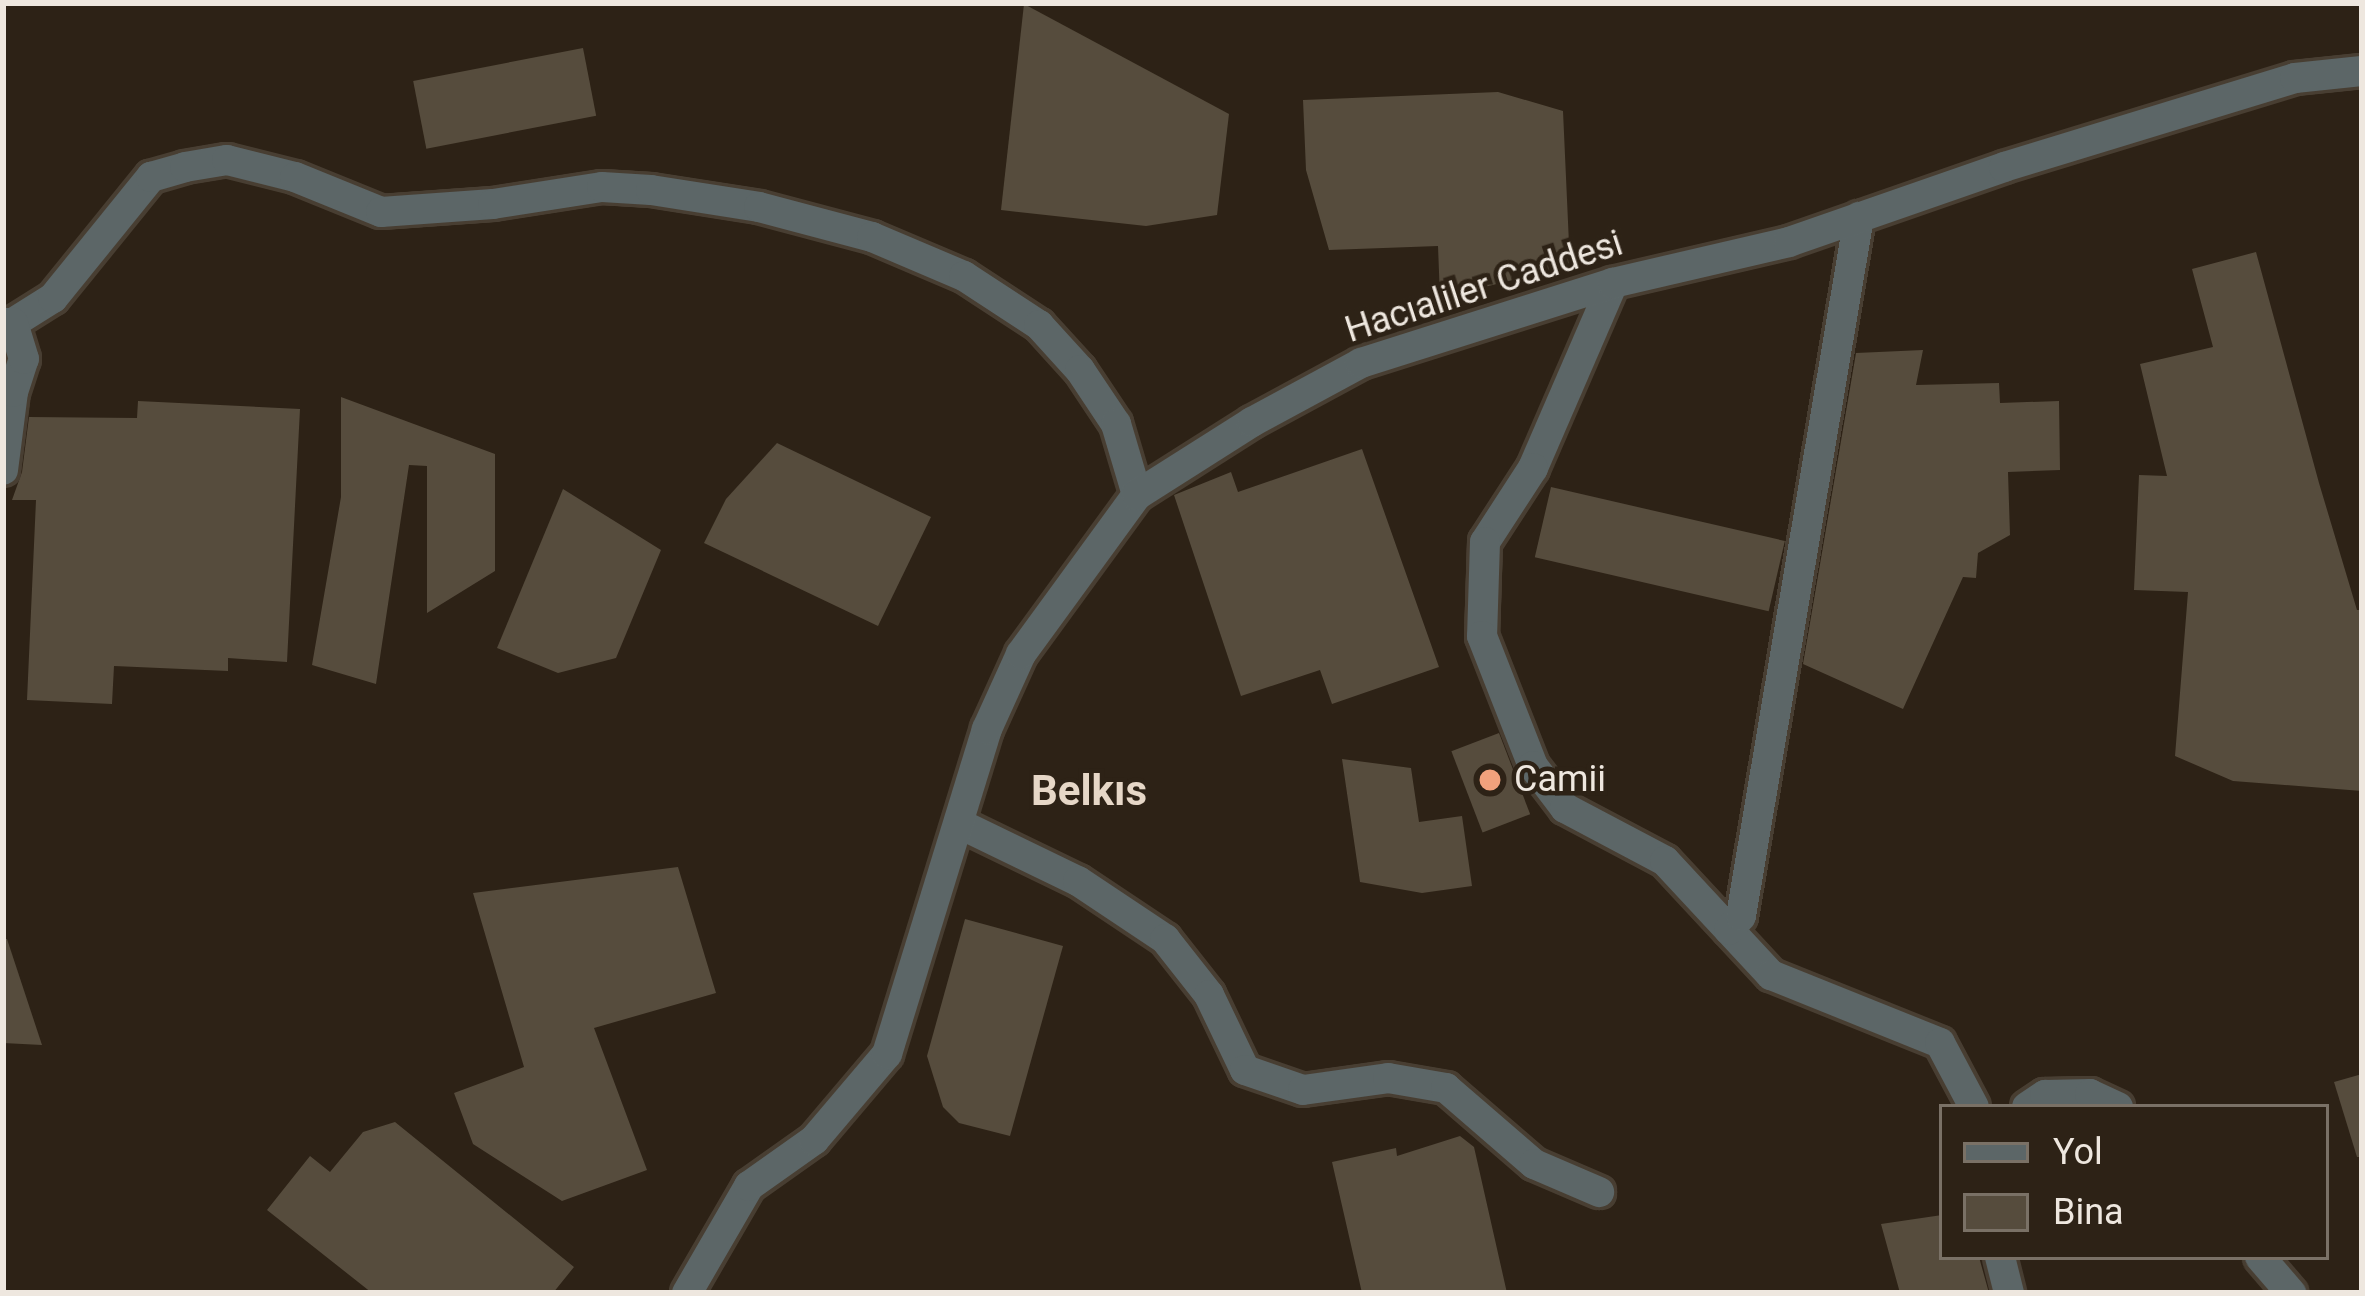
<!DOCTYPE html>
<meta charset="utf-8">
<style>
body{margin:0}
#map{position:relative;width:2365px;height:1296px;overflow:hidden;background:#2d2216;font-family:Roboto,sans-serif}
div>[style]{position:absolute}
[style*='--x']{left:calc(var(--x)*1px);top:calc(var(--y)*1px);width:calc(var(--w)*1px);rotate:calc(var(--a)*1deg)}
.building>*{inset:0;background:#564c3d;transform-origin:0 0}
.roads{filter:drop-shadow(3px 0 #483e32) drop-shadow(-3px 0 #483e32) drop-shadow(0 3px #483e32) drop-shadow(0 -3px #483e32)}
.minor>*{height:30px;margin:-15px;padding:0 15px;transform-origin:15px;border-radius:15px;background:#5c6667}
.dots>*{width:33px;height:33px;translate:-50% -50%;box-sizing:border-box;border:6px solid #2d2216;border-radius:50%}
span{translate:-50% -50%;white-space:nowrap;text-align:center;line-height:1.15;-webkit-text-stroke:9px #2d2216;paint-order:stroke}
.street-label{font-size:36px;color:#eee7df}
.poi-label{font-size:36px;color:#eee7df}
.left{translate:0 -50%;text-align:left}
.quarter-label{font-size:42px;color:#e6d7c7;font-weight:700}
.frame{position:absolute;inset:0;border:6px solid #eee7df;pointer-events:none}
.legend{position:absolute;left:1939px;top:1104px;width:390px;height:156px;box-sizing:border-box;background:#2d2216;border:3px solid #7a7166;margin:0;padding:15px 21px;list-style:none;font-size:36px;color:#eee7df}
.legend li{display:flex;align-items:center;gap:24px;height:60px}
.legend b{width:60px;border:3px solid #7a7166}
</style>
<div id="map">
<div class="building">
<i style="clip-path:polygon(1024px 4px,1229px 114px,1217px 215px,1146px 226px,1001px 210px)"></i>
<i style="left:583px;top:48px;width:69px;height:173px;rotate:79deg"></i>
<i style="clip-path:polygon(1498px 92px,1563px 111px,1570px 266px,1440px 298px,1438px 246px,1329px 250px,1306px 170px,1303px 100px)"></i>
<i style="clip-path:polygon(2256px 252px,2319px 483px,2357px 610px,2362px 610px,2362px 791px,2233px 781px,2175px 756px,2188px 592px,2134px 590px,2139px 475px,2167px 476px,2140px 364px,2213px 347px,2192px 269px)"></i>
<i style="clip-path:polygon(1923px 350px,1916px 385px,1999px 383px,2000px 403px,2059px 401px,2060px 470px,2008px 472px,2010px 535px,1978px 553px,1976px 578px,1963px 577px,1903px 709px,1803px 664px,1856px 353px)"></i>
<i style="clip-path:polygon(341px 397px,495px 454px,495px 571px,427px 613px,427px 466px,409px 465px,376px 684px,312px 665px,341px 497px)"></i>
<i style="clip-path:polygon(138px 401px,300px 409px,287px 662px,228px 658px,228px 671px,114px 666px,112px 704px,27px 700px,36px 500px,12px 500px,22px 472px,29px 417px,137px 418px)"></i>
<i style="clip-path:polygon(777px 443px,931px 517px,878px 626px,704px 543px,726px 499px)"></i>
<i style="clip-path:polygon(1362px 449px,1439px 667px,1332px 704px,1320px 670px,1241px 696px,1174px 495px,1231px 472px,1238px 492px)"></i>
<i style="left:1551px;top:487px;width:240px;height:72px;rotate:13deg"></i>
<i style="clip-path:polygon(563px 489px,661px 550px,616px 658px,558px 673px,497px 648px)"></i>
<i style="left:1499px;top:733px;width:87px;height:51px;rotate:69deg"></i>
<i style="clip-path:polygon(1342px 759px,1411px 768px,1419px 822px,1462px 816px,1472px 886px,1422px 893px,1360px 882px)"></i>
<i style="clip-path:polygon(678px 867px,716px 993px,594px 1028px,647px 1170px,562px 1201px,473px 1144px,454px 1093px,524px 1067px,473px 893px)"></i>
<i style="clip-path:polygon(965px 919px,1063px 946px,1010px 1136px,959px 1123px,943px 1107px,927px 1056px)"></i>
<i style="clip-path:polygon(3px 939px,7px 939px,42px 1045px,3px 1043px)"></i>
<i style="clip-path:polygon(2362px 1074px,2362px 1157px,2357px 1157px,2334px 1082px)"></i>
<i style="clip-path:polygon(395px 1122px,574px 1267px,553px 1293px,372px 1293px,267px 1210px,310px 1156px,330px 1172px,363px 1132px)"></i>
<i style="clip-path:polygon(1460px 1136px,1474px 1147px,1507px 1293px,1362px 1293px,1332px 1162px,1396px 1148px,1397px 1156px)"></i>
<i style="clip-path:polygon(1942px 1215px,1942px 1257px,1979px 1257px,1989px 1293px,1900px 1293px,1881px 1224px)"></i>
</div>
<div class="roads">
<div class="minor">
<i style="--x:1613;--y:283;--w:202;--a:113.4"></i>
<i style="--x:1533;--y:468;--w:88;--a:123"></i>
<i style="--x:1485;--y:542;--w:94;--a:91.8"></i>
<i style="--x:1482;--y:636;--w:140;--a:68.6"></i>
<i style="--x:1533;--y:766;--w:53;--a:52.7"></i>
<i style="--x:1565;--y:808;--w:113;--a:27.9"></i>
<i style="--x:1665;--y:861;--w:156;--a:47.1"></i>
<i style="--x:1771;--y:975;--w:182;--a:21.9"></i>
<i style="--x:1940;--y:1043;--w:72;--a:62"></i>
<i style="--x:3;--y:323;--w:10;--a:0"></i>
<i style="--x:13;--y:323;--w:47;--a:-32"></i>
<i style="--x:53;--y:298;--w:156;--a:-51"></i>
<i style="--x:151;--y:177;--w:35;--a:-16"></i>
<i style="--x:185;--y:167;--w:43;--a:-9.5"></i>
<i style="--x:227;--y:160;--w:70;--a:14"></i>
<i style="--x:295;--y:177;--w:93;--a:22.1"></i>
<i style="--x:381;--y:212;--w:112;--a:-4.1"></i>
<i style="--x:493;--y:204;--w:110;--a:-8.9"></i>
<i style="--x:602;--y:187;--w:49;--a:3.5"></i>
<i style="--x:651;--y:190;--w:109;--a:8.9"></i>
<i style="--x:759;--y:207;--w:117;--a:14.9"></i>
<i style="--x:872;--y:237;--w:100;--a:23"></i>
<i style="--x:964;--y:276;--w:90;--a:33.2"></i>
<i style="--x:1039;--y:325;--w:61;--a:47.7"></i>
<i style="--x:1080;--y:370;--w:65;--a:56.3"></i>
<i style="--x:1116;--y:424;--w:74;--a:73.5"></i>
<i style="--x:3;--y:470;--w:79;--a:-82.7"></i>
<i style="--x:13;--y:392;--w:35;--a:-72"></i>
<i style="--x:24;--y:359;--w:38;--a:-107"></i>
<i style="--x:962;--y:825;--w:129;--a:25.8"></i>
<i style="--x:1078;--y:881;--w:105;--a:33.7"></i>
<i style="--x:1165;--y:939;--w:71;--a:51.8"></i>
<i style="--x:1209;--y:995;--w:83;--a:64.4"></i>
<i style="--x:1245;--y:1070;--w:61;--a:19"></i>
<i style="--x:1303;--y:1090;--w:86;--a:-8"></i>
<i style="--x:1388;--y:1078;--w:59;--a:9.8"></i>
<i style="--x:1446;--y:1088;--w:116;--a:40.8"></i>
<i style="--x:1534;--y:1164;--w:71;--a:23.3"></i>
<i style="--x:1729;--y:930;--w:18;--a:-49"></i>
<i style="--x:1741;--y:916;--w:709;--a:-80.42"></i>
<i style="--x:2027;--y:1107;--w:22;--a:-34"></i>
<i style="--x:2045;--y:1095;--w:45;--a:-1.3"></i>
<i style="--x:2090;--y:1094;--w:31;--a:25"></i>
<i style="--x:2000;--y:1257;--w:37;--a:76"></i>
<i style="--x:2260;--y:1257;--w:48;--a:49.3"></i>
<i style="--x:687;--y:1293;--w:124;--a:-59.9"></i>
<i style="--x:749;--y:1186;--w:80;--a:-35.3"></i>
<i style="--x:814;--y:1140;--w:113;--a:-49.7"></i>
<i style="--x:887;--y:1054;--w:340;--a:-72.9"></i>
<i style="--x:987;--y:729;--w:82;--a:-65.6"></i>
<i style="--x:1021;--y:654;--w:197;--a:-53.9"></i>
<i style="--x:1137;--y:495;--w:136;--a:-32.4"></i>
<i style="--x:1252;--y:422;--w:124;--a:-28.4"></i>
<i style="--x:1361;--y:363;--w:264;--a:-17.6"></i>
<i style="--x:1613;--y:283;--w:181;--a:-13.1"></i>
<i style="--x:1789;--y:242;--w:228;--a:-19.2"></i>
<i style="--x:2004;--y:167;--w:304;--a:-17"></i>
<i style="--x:2295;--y:78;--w:67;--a:-6"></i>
</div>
</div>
<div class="dots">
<i style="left:1490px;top:780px;background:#f1a17c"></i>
</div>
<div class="street-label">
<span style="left:1484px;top:287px;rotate:-18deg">Hacıaliler Caddesi</span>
</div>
<div class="poi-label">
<span class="left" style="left:1514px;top:780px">Camii</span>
</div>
<div class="quarter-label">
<span style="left:1089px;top:791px">Belkıs</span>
</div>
<div class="frame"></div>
<ul class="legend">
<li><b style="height:15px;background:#5c6667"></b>Yol</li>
<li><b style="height:33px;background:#564c3d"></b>Bina</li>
</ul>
</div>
